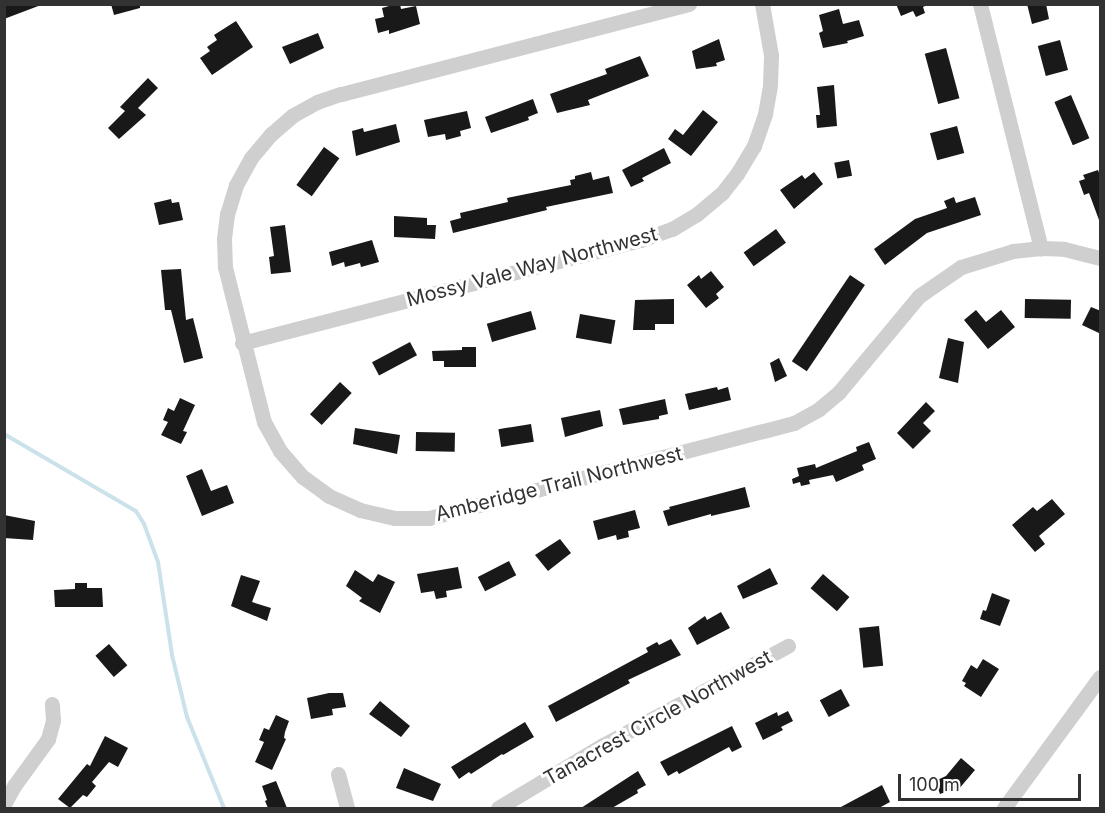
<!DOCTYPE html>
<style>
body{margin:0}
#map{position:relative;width:1105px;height:813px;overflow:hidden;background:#fff;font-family:Inter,sans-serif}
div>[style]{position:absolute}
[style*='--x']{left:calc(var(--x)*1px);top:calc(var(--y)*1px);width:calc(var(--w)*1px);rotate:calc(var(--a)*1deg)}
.stream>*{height:4px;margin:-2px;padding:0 2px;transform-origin:2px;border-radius:2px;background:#cbe2eb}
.building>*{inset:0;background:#191919;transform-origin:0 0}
.minor>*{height:15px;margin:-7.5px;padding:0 7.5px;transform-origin:7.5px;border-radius:7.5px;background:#cfcfcf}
span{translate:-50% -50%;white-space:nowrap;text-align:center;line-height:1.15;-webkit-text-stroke:6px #fff;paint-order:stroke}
.street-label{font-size:20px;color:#323232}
.frame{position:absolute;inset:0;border:6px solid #323232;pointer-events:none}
.scale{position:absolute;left:898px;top:774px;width:183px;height:27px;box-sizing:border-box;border:3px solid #323232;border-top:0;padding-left:8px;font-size:18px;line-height:21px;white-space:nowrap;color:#323232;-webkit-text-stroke:4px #fff;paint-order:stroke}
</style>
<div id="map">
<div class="stream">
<i style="--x:4;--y:434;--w:153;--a:30.3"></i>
<i style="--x:136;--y:511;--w:15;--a:58"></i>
<i style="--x:144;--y:524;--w:40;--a:69.8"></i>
<i style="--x:158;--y:562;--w:94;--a:81.4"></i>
<i style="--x:172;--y:655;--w:64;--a:76.4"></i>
<i style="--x:187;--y:717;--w:98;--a:67.9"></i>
</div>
<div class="building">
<i style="clip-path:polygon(4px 4px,41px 4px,41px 5px,4px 19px)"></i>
<i style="clip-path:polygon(111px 4px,140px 4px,140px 8px,114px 15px)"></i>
<i style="clip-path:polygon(396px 4px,400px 4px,401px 9px,416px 6px,420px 24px,389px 34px,389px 30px,378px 33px,375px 19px,384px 17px,382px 8px)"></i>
<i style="clip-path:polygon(896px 4px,927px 4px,927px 5px,923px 7px,925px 13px,916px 17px,913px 11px,901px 16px)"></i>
<i style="clip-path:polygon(1027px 4px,1046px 4px,1049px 19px,1032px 24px)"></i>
<i style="clip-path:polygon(839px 9px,843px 24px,859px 20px,864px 36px,847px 41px,848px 43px,823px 48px,819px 33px,823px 31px,819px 15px)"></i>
<i style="clip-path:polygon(236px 21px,253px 47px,212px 75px,200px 58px,210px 51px,207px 47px,217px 40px,214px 35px)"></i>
<i style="clip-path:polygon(318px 33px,324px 48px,290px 64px,282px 47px)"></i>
<i style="clip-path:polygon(719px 39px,725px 60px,716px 63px,717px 66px,696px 69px,692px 51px)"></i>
<i style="left:1060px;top:40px;width:31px;height:23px;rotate:75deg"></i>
<i style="left:946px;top:48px;width:52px;height:22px;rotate:75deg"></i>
<i style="clip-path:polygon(640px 56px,649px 76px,588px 100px,590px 105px,557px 113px,550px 94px,607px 74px,605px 69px)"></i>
<i style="clip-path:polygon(148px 78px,158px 88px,138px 108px,146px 115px,119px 139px,108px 128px,125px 111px,120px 107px)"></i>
<i style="clip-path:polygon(834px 85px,837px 126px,817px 128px,816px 115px,820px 115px,817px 87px)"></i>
<i style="left:1071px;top:95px;width:47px;height:18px;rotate:67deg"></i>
<i style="clip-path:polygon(533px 99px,538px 113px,528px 117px,529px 120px,491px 133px,485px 117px)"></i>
<i style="clip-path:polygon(703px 110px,718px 122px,691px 156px,668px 139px,675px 129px,683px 135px)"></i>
<i style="clip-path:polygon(467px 111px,471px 128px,460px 131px,461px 136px,446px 140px,445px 134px,428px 137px,424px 120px)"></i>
<i style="clip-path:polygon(396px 124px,400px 142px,356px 156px,352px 131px,363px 128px,364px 132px)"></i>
<i style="left:957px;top:126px;width:28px;height:28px;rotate:75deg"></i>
<i style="left:324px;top:147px;width:19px;height:47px;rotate:36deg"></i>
<i style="clip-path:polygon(664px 148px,671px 163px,642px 178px,644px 181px,631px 187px,622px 170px)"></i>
<i style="left:849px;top:160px;width:16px;height:15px;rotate:79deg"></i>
<i style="clip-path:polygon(1098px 170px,1101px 178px,1099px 220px,1089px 193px,1084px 195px,1079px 181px,1085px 179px,1083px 175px)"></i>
<i style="clip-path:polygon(591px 172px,593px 180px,609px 176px,613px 193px,546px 207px,547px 210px,453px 233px,450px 221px,461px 218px,460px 213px,508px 202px,507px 198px,571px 185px,570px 180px,575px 179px,575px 176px)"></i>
<i style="clip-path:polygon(814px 172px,823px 184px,794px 209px,780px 190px,802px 175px,805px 179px)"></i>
<i style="clip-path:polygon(954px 197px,956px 203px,975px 197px,981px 215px,927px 233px,885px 265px,874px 249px,915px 219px,947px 208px,944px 201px)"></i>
<i style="clip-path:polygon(171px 199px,172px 203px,179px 202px,183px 220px,159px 225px,154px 203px)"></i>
<i style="clip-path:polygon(394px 216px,427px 218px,427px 225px,436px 225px,435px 239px,394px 237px)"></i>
<i style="clip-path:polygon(285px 225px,291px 272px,271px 274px,269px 257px,274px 256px,270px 227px)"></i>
<i style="left:776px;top:229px;width:17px;height:40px;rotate:54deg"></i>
<i style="clip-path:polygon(372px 240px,379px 262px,361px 267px,360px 263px,345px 267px,344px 262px,332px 266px,329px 252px)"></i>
<i style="clip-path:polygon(181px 269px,186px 320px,193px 318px,203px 358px,184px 363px,171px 310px,165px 310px,161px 270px)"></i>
<i style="clip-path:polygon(711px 271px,724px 287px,716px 294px,719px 298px,706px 308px,687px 285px,699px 275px,701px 279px)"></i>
<i style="left:850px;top:275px;width:18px;height:104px;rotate:34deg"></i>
<i style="clip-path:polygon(674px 299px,674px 324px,655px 324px,655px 330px,633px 330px,635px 300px)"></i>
<i style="left:1025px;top:299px;width:46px;height:19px;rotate:1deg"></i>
<i style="clip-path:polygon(1091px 307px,1101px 311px,1101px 334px,1082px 325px)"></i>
<i style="clip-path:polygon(976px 310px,986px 322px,1001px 310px,1015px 327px,988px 349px,964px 320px)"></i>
<i style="left:531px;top:311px;width:19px;height:46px;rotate:74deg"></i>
<i style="left:580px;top:314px;width:36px;height:24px;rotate:10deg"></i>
<i style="clip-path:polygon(948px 338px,964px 342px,958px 383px,939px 378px)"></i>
<i style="left:410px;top:342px;width:15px;height:43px;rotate:62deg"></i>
<i style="clip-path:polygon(462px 347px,476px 347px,476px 367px,444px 367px,444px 361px,433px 361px,432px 351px,462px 350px)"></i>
<i style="clip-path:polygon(779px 358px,787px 376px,775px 382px,770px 363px)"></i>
<i style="left:340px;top:382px;width:16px;height:44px;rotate:43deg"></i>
<i style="clip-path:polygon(717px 387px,718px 390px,728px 387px,731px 400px,689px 410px,685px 394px)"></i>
<i style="clip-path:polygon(180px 398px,195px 405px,183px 431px,187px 432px,181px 444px,161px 435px,168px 422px,163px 420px,168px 408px,174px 411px)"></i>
<i style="clip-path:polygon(665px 399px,668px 414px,659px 416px,659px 419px,623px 425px,619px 409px)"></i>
<i style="clip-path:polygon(926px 402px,935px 411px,923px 423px,931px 431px,913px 449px,897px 433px)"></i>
<i style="clip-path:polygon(600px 410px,603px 426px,565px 437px,561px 418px)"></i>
<i style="left:531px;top:424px;width:18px;height:33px;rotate:81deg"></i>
<i style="clip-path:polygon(355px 428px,400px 435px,397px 454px,353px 444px)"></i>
<i style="left:416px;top:432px;width:39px;height:19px;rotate:1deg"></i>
<i style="clip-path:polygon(869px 442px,876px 459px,862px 465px,864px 470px,836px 482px,833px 475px,809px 480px,810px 484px,801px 486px,800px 482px,793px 484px,792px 479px,799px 476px,797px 468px,815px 464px,816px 468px,857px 451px,856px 447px)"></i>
<i style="clip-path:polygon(202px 469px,211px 491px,227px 485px,234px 503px,202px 516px,186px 476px)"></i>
<i style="clip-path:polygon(745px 487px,750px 507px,711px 516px,711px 514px,668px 526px,663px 511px,670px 509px,669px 507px)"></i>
<i style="clip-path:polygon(1052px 499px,1065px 514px,1039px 536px,1045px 544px,1035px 552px,1012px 525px,1033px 507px,1037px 511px)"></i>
<i style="clip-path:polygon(635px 510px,640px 528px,628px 531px,629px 537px,617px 540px,616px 535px,598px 540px,593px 521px)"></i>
<i style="clip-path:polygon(4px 515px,35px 521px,33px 540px,4px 538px)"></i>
<i style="clip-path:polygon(560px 539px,571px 553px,548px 571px,535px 555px)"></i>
<i style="left:509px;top:561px;width:16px;height:35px;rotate:63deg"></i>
<i style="clip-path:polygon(458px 567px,462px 588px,446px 591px,447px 597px,436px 599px,434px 591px,421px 593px,417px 574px)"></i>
<i style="clip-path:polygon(770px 568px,778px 584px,743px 599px,737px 586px)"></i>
<i style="clip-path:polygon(355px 570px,373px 582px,378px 574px,395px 582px,380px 613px,359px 601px,362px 598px,346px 586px)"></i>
<i style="left:823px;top:574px;width:35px;height:19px;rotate:41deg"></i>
<i style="clip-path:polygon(241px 575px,260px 581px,252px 602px,271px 608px,267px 621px,231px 606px)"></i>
<i style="clip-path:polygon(75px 583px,87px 583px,87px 588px,102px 588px,103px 607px,55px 607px,54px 590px,75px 589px)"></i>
<i style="clip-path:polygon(992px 593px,1010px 600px,1000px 626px,980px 619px,983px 610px,986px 611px)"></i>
<i style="clip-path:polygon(721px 612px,730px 628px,697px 645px,688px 628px,705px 616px,707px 620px)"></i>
<i style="left:879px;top:626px;width:40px;height:20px;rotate:84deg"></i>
<i style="clip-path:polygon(671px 639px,681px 655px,628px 680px,630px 683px,556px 722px,548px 706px,648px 652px,646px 648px,657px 642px,659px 645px)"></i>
<i style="left:109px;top:644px;width:28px;height:18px;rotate:49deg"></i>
<i style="clip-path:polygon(983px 659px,999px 669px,981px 697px,964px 686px,966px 683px,962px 681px,971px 665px,977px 669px)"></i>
<i style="left:841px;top:689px;width:19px;height:24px;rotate:62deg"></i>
<i style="clip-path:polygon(329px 693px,343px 693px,346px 707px,332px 709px,333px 715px,311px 719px,307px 698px)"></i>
<i style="clip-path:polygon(380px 701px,410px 726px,401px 737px,369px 714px)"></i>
<i style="clip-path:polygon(788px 711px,793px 721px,781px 727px,783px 730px,763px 740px,755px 723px,777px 712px,778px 716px)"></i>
<i style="clip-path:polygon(276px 715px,289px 721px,285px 732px,284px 738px,286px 739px,272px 770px,255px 762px,264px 742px,259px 740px,264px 728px,269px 730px)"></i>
<i style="clip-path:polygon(525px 722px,534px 737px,503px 755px,502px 754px,471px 774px,469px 772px,459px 779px,451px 767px)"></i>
<i style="clip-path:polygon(732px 726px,742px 747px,732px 752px,729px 747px,679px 774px,677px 771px,668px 776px,660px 762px)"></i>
<i style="clip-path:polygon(105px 736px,128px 748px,118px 767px,109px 762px,92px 782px,96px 786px,87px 797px,83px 795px,70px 808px,58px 799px,87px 764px,90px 766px)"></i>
<i style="clip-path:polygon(961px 758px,975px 770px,958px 790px,957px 788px,940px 794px,935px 781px,946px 776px)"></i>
<i style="clip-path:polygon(404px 768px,441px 784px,433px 801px,396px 788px)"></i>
<i style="clip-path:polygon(638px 771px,646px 785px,637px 790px,638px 793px,612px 808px,581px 808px)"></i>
<i style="clip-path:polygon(276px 781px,287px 808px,268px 808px,265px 801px,267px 800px,262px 786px)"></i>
<i style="clip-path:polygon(882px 785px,890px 802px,879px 808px,839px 808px)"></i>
</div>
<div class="minor">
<i style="--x:689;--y:4;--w:360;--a:165.5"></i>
<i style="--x:340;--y:94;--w:24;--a:161"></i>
<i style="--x:317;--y:102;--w:29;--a:151"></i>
<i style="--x:292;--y:116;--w:28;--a:139"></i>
<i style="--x:271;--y:134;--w:31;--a:130"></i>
<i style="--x:251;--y:158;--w:31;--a:119"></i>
<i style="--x:236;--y:185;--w:30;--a:107"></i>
<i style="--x:227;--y:214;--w:25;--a:97"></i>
<i style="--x:224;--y:239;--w:28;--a:88"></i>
<i style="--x:225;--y:267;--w:160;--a:75.9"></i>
<i style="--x:264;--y:422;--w:33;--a:61"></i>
<i style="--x:280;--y:451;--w:35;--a:49"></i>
<i style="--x:303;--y:477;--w:32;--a:36"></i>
<i style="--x:329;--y:496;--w:34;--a:24"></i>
<i style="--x:360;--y:510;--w:36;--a:13"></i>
<i style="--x:395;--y:518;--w:34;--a:0"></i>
<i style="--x:429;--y:518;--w:377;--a:-14.6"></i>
<i style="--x:794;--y:423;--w:29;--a:-29"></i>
<i style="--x:819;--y:409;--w:26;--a:-40"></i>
<i style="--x:839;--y:392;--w:125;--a:-50.2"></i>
<i style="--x:919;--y:296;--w:51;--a:-34.6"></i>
<i style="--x:961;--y:267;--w:54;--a:-17.1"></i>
<i style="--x:1013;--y:251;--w:28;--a:-6"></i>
<i style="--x:1041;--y:248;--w:23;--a:2"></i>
<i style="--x:1064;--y:249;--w:37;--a:14"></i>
<i style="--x:980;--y:4;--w:252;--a:76"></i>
<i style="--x:242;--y:343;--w:412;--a:-14.5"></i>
<i style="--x:641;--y:240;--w:33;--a:-20"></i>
<i style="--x:672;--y:229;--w:29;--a:-31"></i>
<i style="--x:697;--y:214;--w:33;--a:-40"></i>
<i style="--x:722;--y:193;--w:24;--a:-52"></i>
<i style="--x:737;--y:174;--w:33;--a:-59"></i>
<i style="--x:754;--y:146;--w:34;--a:-71"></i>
<i style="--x:765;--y:114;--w:29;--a:-80"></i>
<i style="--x:770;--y:85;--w:30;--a:-88"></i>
<i style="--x:771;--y:55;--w:52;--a:-100"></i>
<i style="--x:338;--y:774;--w:35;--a:75"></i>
<i style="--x:4;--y:804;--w:21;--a:-61"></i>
<i style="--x:14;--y:786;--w:58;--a:-54.1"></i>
<i style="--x:48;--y:739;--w:20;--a:-75"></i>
<i style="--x:53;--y:720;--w:16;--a:-94"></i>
<i style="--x:498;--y:808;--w:122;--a:-31"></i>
<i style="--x:603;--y:745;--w:210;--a:-28.2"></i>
<i style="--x:1004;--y:808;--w:162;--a:-53.8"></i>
</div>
<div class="street-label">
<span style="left:532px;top:267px;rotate:-15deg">Mossy Vale Way Northwest</span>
<span style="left:559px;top:484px;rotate:-14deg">Amberidge Trail Northwest</span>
<span style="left:658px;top:718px;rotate:-29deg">Tanacrest Circle Northwest</span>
</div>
<div class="frame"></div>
<div class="scale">100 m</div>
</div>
